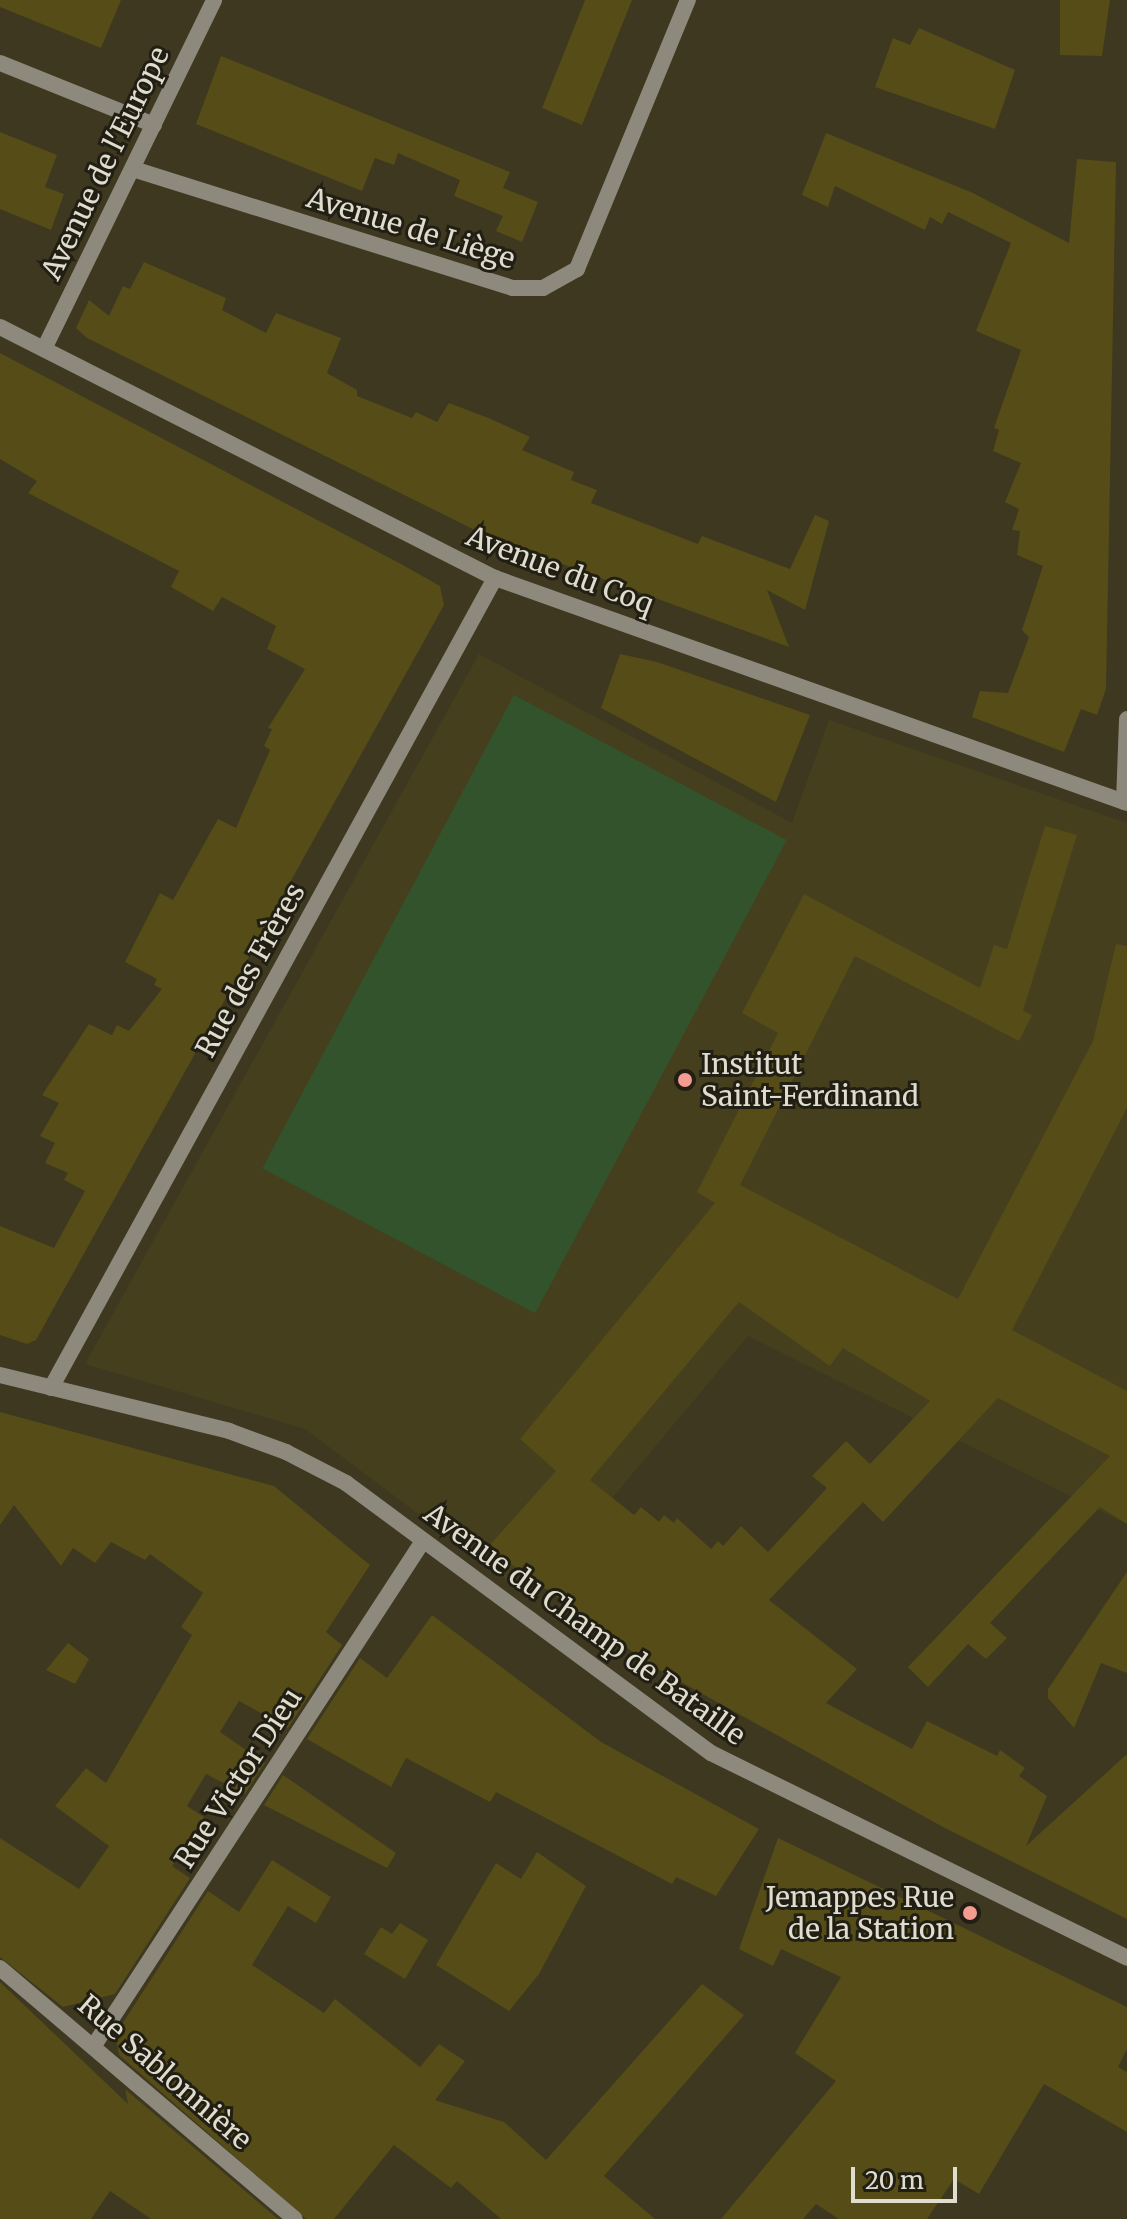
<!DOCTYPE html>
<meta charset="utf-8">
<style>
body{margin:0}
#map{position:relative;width:1127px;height:2219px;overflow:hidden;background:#3d381f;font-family:Merriweather,serif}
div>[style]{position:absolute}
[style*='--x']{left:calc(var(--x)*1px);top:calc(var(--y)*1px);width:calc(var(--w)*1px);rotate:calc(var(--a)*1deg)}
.built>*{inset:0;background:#453f1e}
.green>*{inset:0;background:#32532b;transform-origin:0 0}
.building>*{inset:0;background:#554c18}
.minor>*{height:16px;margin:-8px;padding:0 8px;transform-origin:8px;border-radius:8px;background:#8d897d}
.tertiary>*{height:16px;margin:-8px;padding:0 8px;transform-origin:8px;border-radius:8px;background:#8d897d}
.dots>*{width:22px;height:22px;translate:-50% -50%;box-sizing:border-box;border:4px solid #211f14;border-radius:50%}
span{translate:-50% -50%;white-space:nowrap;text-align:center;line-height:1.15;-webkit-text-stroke:6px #211f14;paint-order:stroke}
.street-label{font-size:28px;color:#e0ddce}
.poi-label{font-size:28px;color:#e0ddce}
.left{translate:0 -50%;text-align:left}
.right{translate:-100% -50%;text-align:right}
.scale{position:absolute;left:851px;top:2167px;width:106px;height:36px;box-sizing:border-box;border:4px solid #e0ddce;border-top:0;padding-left:10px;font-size:24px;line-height:28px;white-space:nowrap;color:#e0ddce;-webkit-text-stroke:6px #211f14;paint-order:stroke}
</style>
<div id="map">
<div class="built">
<i style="clip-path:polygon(479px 654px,792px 823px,829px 720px,1127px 823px,1127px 1524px,748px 1336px,529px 1597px,305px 1429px,85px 1364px)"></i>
</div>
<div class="green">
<i style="left:514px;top:695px;width:309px;height:536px;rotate:28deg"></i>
</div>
<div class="building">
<i style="clip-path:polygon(0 0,121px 0,101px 48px,0 7px)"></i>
<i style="clip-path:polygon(585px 0,632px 0,582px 125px,542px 108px)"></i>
<i style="clip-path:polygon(1060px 0,1110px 0,1102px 56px,1060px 55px)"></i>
<i style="clip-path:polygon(919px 28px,1015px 70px,995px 129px,875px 87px,893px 38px,910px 45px)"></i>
<i style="clip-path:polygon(221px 56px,510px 172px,503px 188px,538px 202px,522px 242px,496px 231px,503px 216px,454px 196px,460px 180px,398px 153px,394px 165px,375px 158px,362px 191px,196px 124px)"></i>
<i style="clip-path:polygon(0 132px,57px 155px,45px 187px,64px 194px,51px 230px,0 209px)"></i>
<i style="clip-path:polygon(826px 133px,973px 193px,1069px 243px,1077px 159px,1116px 162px,1106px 689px,1097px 715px,1081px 709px,1064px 752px,972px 717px,980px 691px,1008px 693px,1029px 637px,1022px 630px,1043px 566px,1017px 555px,1020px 531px,1012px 530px,1019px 509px,1005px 502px,1021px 463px,993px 451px,999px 430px,994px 428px,1021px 350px,976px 331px,1011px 243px,948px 212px,942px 224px,930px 217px,925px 230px,835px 186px,828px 207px,802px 195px)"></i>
<i style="clip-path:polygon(144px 262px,226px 298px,222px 310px,266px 333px,276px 313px,341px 338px,327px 373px,357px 390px,357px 396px,412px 418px,416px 412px,437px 422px,449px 403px,491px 419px,530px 437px,522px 450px,574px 472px,571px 480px,597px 490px,591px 503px,698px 544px,702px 536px,790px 569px,815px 515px,829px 521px,805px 610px,767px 590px,789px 647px,491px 538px,87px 338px,76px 328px,89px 300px,109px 316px,123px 286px,130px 289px)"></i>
<i style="clip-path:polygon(0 353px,401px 564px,440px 586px,444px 605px,36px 1340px,27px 1344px,0 1335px,0 1226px,54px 1248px,85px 1191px,64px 1180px,68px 1173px,45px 1163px,55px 1143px,40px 1136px,59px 1103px,42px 1095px,89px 1024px,112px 1035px,117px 1025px,129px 1031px,162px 989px,154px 985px,157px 979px,125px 962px,160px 893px,173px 900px,218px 819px,236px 828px,270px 750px,264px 746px,272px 729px,268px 728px,305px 669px,267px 649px,276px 626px,222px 597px,213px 611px,171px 587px,179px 571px,28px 493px,37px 481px,0 459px)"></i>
<i style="clip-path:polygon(620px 654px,657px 662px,810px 715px,776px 802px,601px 708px)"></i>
<i style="clip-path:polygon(evenodd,1045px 826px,1077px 835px,1023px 1011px,1032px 1015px,1019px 1041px,855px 956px,740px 1185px,958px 1299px,1093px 1041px,1116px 944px,1127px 946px,1127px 1108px,1012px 1330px,1127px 1391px,1127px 1524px,1100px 1507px,990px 1623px,1007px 1638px,986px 1659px,968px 1644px,928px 1687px,908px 1667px,1110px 1456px,998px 1398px,883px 1522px,863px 1502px,769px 1600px,857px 1669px,826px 1703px,912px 1749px,927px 1721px,997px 1756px,1000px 1750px,1025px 1768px,1019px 1776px,1047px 1796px,1026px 1846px,1127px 1754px,1127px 1919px,943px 1827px,652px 1666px,488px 1547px,556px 1471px,520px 1439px,715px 1203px,697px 1192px,778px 1033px,742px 1013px,804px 894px,980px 988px,994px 945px,1007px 949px,1045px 826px,739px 1302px,830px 1366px,843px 1348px,930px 1401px,870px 1464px,846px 1441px,812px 1476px,827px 1488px,768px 1552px,741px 1526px,723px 1546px,718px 1541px,711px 1549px,677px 1518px,674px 1523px,664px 1515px,659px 1522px,641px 1507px,634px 1515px,590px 1480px,739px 1302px)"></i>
<i style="clip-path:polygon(0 1412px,274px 1486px,370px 1565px,326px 1632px,342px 1645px,288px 1728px,239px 1701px,220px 1732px,265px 1763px,245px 1794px,206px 1774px,187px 1806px,204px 1817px,172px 1866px,190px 1878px,115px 1994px,63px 2007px,0 1957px,0 1838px,79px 1889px,109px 1846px,55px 1806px,86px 1768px,106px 1783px,192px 1635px,181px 1627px,203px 1593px,150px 1554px,145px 1560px,111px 1542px,95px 1563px,73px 1548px,61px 1566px,14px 1505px,0 1525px)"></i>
<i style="clip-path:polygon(1127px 1572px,1127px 1673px,1101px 1663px,1074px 1728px,1048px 1698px,1048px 1689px)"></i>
<i style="clip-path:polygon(432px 1615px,601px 1742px,759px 1829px,716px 1896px,676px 1877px,672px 1884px,496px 1792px,490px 1802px,406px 1758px,391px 1787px,307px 1739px,360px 1658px,387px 1678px)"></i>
<i style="clip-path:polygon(68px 1643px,89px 1659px,75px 1684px,46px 1670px)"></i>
<i style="clip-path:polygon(283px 1775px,396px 1853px,387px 1868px,264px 1805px)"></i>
<i style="clip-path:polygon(778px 1838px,1127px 2007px,1127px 2049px,1118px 2067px,1127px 2072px,1127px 2132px,1044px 2084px,979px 2194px,954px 2179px,927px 2219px,839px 2219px,816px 2204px,803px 2219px,721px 2219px,836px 2081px,795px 2053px,841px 1977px,781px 1949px,773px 1966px,739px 1949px)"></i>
<i style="clip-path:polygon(537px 1852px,586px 1886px,539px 1974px,509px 2011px,436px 1965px,496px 1863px,521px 1879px)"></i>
<i style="clip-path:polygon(272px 1860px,331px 1897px,316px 1923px,288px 1906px,252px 1965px,324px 2013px,335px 1999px,420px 2067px,439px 2044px,465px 2061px,435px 2100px,504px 2122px,546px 2160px,702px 1984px,744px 2015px,604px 2176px,655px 2219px,501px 2219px,457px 2181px,451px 2188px,394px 2145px,334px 2219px,306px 2219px,119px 2055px,115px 2035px,208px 1891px,239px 1912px)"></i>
<i style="clip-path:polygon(400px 1923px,428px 1940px,405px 1979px,364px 1954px,381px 1927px,392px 1934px)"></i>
<i style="clip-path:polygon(0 1982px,128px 2104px,125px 2089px,278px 2219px,151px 2219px,110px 2191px,91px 2219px,0 2219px)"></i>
</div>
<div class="minor">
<i style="--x:0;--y:63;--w:166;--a:21.9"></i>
<i style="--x:133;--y:169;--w:398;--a:17.4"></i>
<i style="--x:513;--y:288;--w:30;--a:0"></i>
<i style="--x:543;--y:288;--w:39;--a:-29"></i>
<i style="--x:577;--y:269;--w:291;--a:-67.6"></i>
<i style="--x:0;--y:327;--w:555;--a:26.89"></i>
<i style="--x:495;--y:578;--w:671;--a:19.6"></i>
<i style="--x:44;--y:349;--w:388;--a:-64"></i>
<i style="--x:1124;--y:802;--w:83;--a:-87.9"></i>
<i style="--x:51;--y:1388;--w:924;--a:-61.27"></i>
<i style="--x:0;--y:1968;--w:387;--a:40.4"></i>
<i style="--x:95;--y:2044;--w:600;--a:-56.89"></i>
</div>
<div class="tertiary">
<i style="--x:0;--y:1375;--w:236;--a:13.7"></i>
<i style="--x:229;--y:1431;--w:61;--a:20.2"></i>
<i style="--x:286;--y:1452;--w:68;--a:27.3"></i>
<i style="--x:346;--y:1483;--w:454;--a:36.5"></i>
<i style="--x:711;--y:1753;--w:464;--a:26.2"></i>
</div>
<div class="dots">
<i style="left:685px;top:1080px;background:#f59c90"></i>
<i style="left:970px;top:1913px;background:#f59c90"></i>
</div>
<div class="street-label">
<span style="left:105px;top:163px;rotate:-64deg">Avenue de l'Europe</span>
<span style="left:411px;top:228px;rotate:17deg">Avenue de Liège</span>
<span style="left:560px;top:570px;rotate:21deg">Avenue du Coq</span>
<span style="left:250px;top:970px;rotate:-61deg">Rue des Frères</span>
<span style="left:585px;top:1624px;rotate:36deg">Avenue du Champ de Bataille</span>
<span style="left:238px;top:1778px;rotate:-57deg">Rue Victor Dieu</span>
<span style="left:165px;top:2072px;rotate:41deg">Rue Sablonnière</span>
</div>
<div class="poi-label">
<span class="left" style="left:701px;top:1080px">Institut<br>Saint-Ferdinand</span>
<span class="right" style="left:954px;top:1913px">Jemappes Rue<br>de la Station</span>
</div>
<div class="scale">20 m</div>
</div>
